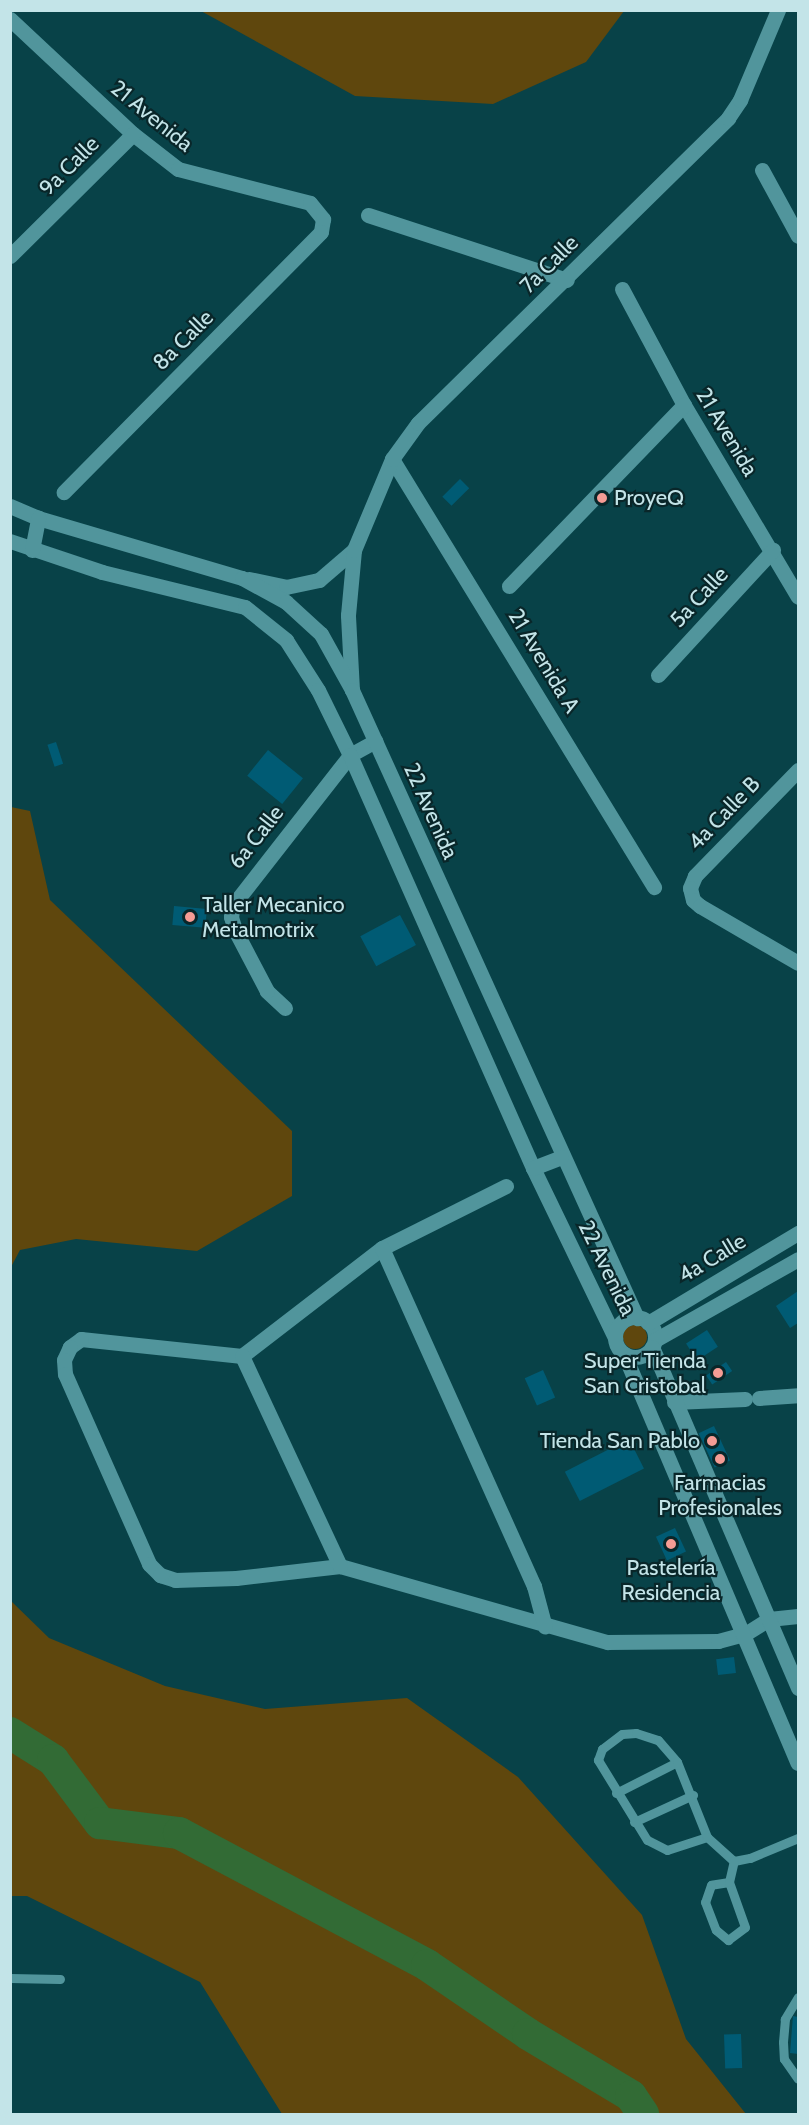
<!DOCTYPE html>
<meta charset="utf-8">
<style>
body{margin:0}
#map{position:relative;width:809px;height:2125px;overflow:hidden;background:#084248;font-family:Cabin,sans-serif}
div>[style]{position:absolute}
[style*='--x']{left:calc(var(--x)*1px);top:calc(var(--y)*1px);width:calc(var(--w)*1px);rotate:calc(var(--a)*1deg)}
.green>*{inset:0;background:#5f470d}
.round{border-radius:50%}
.river>*{height:32px;margin:-16px;padding:0 16px;transform-origin:16px;border-radius:16px;background:#326b35}
.building>*{inset:0;background:#005b74;transform-origin:0 0}
.lane>*{height:9px;margin:-4.5px;padding:0 4.5px;transform-origin:4.5px;border-radius:4.5px;background:#51959c}
.street>*{height:15px;margin:-7.5px;padding:0 7.5px;transform-origin:7.5px;border-radius:7.5px;background:#51959c}
.secondary>*{height:15px;margin:-7.5px;padding:0 7.5px;transform-origin:7.5px;border-radius:7.5px;background:#51959c}
.secondary>.ring{margin:-7.5px;padding:0;box-sizing:content-box;background:none;border:15px solid #51959c;border-radius:50%}
.dots>*{width:16px;height:16px;translate:-50% -50%;box-sizing:border-box;border:3px solid #092629;border-radius:50%}
span{translate:-50% -50%;white-space:nowrap;text-align:center;line-height:1.15;-webkit-text-stroke:4.5px #092629;paint-order:stroke}
.street-label{font-size:22px;color:#c3e4e8}
.poi-label{font-size:22px;color:#c3e4e8}
.left{translate:0 -50%;text-align:left}
.right{translate:-100% -50%;text-align:right}
.frame{position:absolute;inset:0;border:12px solid #c3e4e8;pointer-events:none}
</style>
<div id="map">
<div class="green">
<i style="clip-path:polygon(201px 11px,624px 11px,586px 62px,493px 104px,355px 96px)"></i>
<i style="clip-path:polygon(11px 807px,30px 811px,50px 900px,292px 1131px,292px 1196px,197px 1251px,76px 1239px,20px 1250px,11px 1267px)"></i>
<i class="round" style="left:623px;top:1325px;width:24px;height:24px"></i>
<i style="clip-path:polygon(10px 1600px,49px 1638px,165px 1686px,265px 1709px,407px 1698px,518px 1777px,642px 1915px,686px 2039px,746px 2114px,282px 2114px,200px 1982px,27px 1896px,11px 1896px)"></i>
</div>
<div class="river">
<i style="--x:10;--y:1733;--w:51;--a:32.1"></i>
<i style="--x:53;--y:1760;--w:79;--a:53.3"></i>
<i style="--x:100;--y:1823;--w:80;--a:7.2"></i>
<i style="--x:179;--y:1833;--w:281;--a:28"></i>
<i style="--x:427;--y:1965;--w:122;--a:34.3"></i>
<i style="--x:528;--y:2034;--w:120;--a:31"></i>
<i style="--x:631;--y:2096;--w:22;--a:56"></i>
</div>
<div class="building">
<i style="left:460px;top:479px;width:13px;height:25px;rotate:45deg"></i>
<i style="left:56px;top:742px;width:23px;height:9px;rotate:72deg"></i>
<i style="left:268px;top:750px;width:45px;height:33px;rotate:39deg"></i>
<i style="left:174px;top:906px;width:33px;height:19px;rotate:5deg"></i>
<i style="left:400px;top:915px;width:34px;height:45px;rotate:62deg"></i>
<i style="clip-path:polygon(798px 1291px,798px 1323px,790px 1328px,776px 1306px)"></i>
<i style="left:707px;top:1330px;width:20px;height:25px;rotate:57deg"></i>
<i style="left:726px;top:1362px;width:11px;height:24px;rotate:56deg"></i>
<i style="left:543px;top:1370px;width:30px;height:20px;rotate:66deg"></i>
<i style="left:714px;top:1426px;width:38px;height:17px;rotate:65deg"></i>
<i style="left:629px;top:1439px;width:33px;height:72px;rotate:63deg"></i>
<i style="left:675px;top:1528px;width:26px;height:21px;rotate:65deg"></i>
<i style="left:734px;top:1657px;width:16px;height:18px;rotate:83deg"></i>
<i style="clip-path:polygon(793px 2016px,798px 2017px,798px 2054px,790px 2053px)"></i>
<i style="left:741px;top:2034px;width:34px;height:17px;rotate:88deg"></i>
</div>
<div class="lane">
<i style="--x:616;--y:1793;--w:68;--a:-26.9"></i>
<i style="--x:634;--y:1822;--w:65;--a:-24.6"></i>
<i style="--x:707;--y:1837;--w:42;--a:162"></i>
<i style="--x:667;--y:1850;--w:22;--a:-153"></i>
<i style="--x:647;--y:1840;--w:94;--a:-121.5"></i>
<i style="--x:598;--y:1760;--w:12;--a:-70"></i>
<i style="--x:602;--y:1749;--w:25;--a:-37"></i>
<i style="--x:622;--y:1734;--w:14;--a:-4"></i>
<i style="--x:636;--y:1733;--w:23;--a:18"></i>
<i style="--x:658;--y:1740;--w:29;--a:49"></i>
<i style="--x:677;--y:1762;--w:81;--a:68.2"></i>
<i style="--x:707;--y:1837;--w:36;--a:42"></i>
<i style="--x:734;--y:1861;--w:16;--a:-11"></i>
<i style="--x:750;--y:1858;--w:52;--a:-22.6"></i>
<i style="--x:729;--y:1882;--w:18;--a:171"></i>
<i style="--x:711;--y:1885;--w:18;--a:109"></i>
<i style="--x:705;--y:1902;--w:30;--a:69"></i>
<i style="--x:716;--y:1930;--w:16;--a:40"></i>
<i style="--x:728;--y:1940;--w:21;--a:-37"></i>
<i style="--x:745;--y:1927;--w:48;--a:-109.6"></i>
<i style="--x:729;--y:1882;--w:22;--a:-77"></i>
<i style="--x:10;--y:1978;--w:50;--a:1.1"></i>
<i style="--x:798;--y:1997;--w:26;--a:121"></i>
<i style="--x:785;--y:2019;--w:23;--a:95"></i>
<i style="--x:783;--y:2042;--w:17;--a:87"></i>
<i style="--x:784;--y:2059;--w:24;--a:55"></i>
</div>
<div class="street">
<i style="--x:10;--y:19;--w:168;--a:43.1"></i>
<i style="--x:133;--y:134;--w:57;--a:37.9"></i>
<i style="--x:178;--y:169;--w:136;--a:14.4"></i>
<i style="--x:310;--y:203;--w:21;--a:51"></i>
<i style="--x:323;--y:219;--w:13;--a:99"></i>
<i style="--x:321;--y:232;--w:366;--a:134.7"></i>
<i style="--x:762;--y:170;--w:75;--a:61.4"></i>
<i style="--x:368;--y:215;--w:209;--a:18.1"></i>
<i style="--x:10;--y:256;--w:173;--a:-44.8"></i>
<i style="--x:622;--y:289;--w:132;--a:61.9"></i>
<i style="--x:684;--y:405;--w:223;--a:59.3"></i>
<i style="--x:392;--y:459;--w:502;--a:58.53"></i>
<i style="--x:249;--y:579;--w:38;--a:12"></i>
<i style="--x:286;--y:587;--w:34;--a:-12"></i>
<i style="--x:319;--y:580;--w:46;--a:-40.6"></i>
<i style="--x:509;--y:586;--w:252;--a:-46"></i>
<i style="--x:658;--y:675;--w:170;--a:-47.4"></i>
<i style="--x:352;--y:690;--w:75;--a:-93.1"></i>
<i style="--x:348;--y:615;--w:65;--a:-84.7"></i>
<i style="--x:354;--y:550;--w:99;--a:-67.3"></i>
<i style="--x:392;--y:459;--w:44;--a:-54.2"></i>
<i style="--x:418;--y:423;--w:435;--a:-44.5"></i>
<i style="--x:728;--y:118;--w:22;--a:-56"></i>
<i style="--x:740;--y:100;--w:98;--a:-67.1"></i>
<i style="--x:798;--y:770;--w:148;--a:134.2"></i>
<i style="--x:695;--y:876;--w:13;--a:113"></i>
<i style="--x:690;--y:888;--w:12;--a:76"></i>
<i style="--x:693;--y:900;--w:9;--a:41"></i>
<i style="--x:700;--y:906;--w:113;--a:30.2"></i>
<i style="--x:285;--y:1008;--w:25;--a:-137"></i>
<i style="--x:267;--y:991;--w:69;--a:-117.7"></i>
<i style="--x:235;--y:930;--w:14;--a:-107"></i>
<i style="--x:231;--y:917;--w:12;--a:-81"></i>
<i style="--x:233;--y:905;--w:190;--a:-52"></i>
<i style="--x:350;--y:755;--w:29;--a:-29"></i>
<i style="--x:506;--y:1186;--w:139;--a:153.4"></i>
<i style="--x:382;--y:1248;--w:177;--a:142.4"></i>
<i style="--x:242;--y:1356;--w:162;--a:-174"></i>
<i style="--x:81;--y:1339;--w:14;--a:144"></i>
<i style="--x:70;--y:1347;--w:14;--a:115"></i>
<i style="--x:64;--y:1360;--w:14;--a:86"></i>
<i style="--x:65;--y:1374;--w:208;--a:66.1"></i>
<i style="--x:149;--y:1564;--w:16;--a:45"></i>
<i style="--x:160;--y:1575;--w:16;--a:18"></i>
<i style="--x:175;--y:1580;--w:61;--a:-1.9"></i>
<i style="--x:236;--y:1578;--w:105;--a:-6.6"></i>
<i style="--x:340;--y:1566;--w:278;--a:15.9"></i>
<i style="--x:607;--y:1642;--w:111;--a:-0.5"></i>
<i style="--x:718;--y:1641;--w:28;--a:-15"></i>
<i style="--x:745;--y:1634;--w:28;--a:-32"></i>
<i style="--x:769;--y:1619;--w:29;--a:-6"></i>
<i style="--x:382;--y:1248;--w:371;--a:65.8"></i>
<i style="--x:534;--y:1586;--w:42;--a:75"></i>
<i style="--x:242;--y:1356;--w:232;--a:65"></i>
<i style="--x:759;--y:1398;--w:39;--a:-4"></i>
<i style="--x:674;--y:1402;--w:71;--a:-2.4"></i>
</div>
<div class="secondary">
<i style="--x:10;--y:506;--w:30;--a:23"></i>
<i style="--x:38;--y:518;--w:213;--a:16.4"></i>
<i style="--x:242;--y:578;--w:50;--a:28.6"></i>
<i style="--x:286;--y:602;--w:47;--a:42.4"></i>
<i style="--x:321;--y:634;--w:64;--a:61"></i>
<i style="--x:352;--y:690;--w:690;--a:65.59"></i>
<i style="--x:10;--y:541;--w:97;--a:18.6"></i>
<i style="--x:102;--y:572;--w:147;--a:13.8"></i>
<i style="--x:245;--y:607;--w:53;--a:38.8"></i>
<i style="--x:286;--y:640;--w:59;--a:57.4"></i>
<i style="--x:318;--y:690;--w:72;--a:63.8"></i>
<i style="--x:350;--y:755;--w:452;--a:66.1"></i>
<i style="--x:533;--y:1168;--w:189;--a:64.2"></i>
<i style="--x:32;--y:550;--w:33;--a:-79"></i>
<i style="--x:533;--y:1168;--w:30;--a:-21"></i>
<i class="ring" style="left:615px;top:1317px;width:25px;height:25px"></i>
<i style="--x:648;--y:1323;--w:175;--a:-31"></i>
<i style="--x:655;--y:1340;--w:164;--a:-29.5"></i>
<i style="--x:652;--y:1347;--w:371;--a:66.8"></i>
<i style="--x:624;--y:1354;--w:444;--a:67"></i>
</div>
<div class="dots">
<i style="left:602px;top:498px;background:#f59c95"></i>
<i style="left:190px;top:917px;background:#f59c95"></i>
<i style="left:718px;top:1373px;background:#f59c95"></i>
<i style="left:712px;top:1441px;background:#f59c95"></i>
<i style="left:720px;top:1459px;background:#f59c95"></i>
<i style="left:671px;top:1544px;background:#f59c95"></i>
</div>
<div class="street-label">
<span style="left:152px;top:116px;rotate:39deg">21 Avenida</span>
<span style="left:69px;top:166px;rotate:-45deg">9a Calle</span>
<span style="left:549px;top:264px;rotate:-45deg">7a Calle</span>
<span style="left:183px;top:340px;rotate:-45deg">8a Calle</span>
<span style="left:727px;top:432px;rotate:59deg">21 Avenida</span>
<span style="left:699px;top:597px;rotate:-47deg">5a Calle</span>
<span style="left:544px;top:661px;rotate:59deg">21 Avenida A</span>
<span style="left:431px;top:811px;rotate:66deg">22 Avenida</span>
<span style="left:724px;top:813px;rotate:-46deg">4a Calle B</span>
<span style="left:256px;top:837px;rotate:-52deg">6a Calle</span>
<span style="left:712px;top:1258px;rotate:-31deg">4a Calle</span>
<span style="left:607px;top:1268px;rotate:64deg">22 Avenida</span>
</div>
<div class="poi-label">
<span class="left" style="left:614px;top:498px">ProyeQ</span>
<span class="left" style="left:202px;top:917px">Taller Mecanico<br>Metalmotrix</span>
<span class="right" style="left:706px;top:1373px">Super Tienda<br>San Cristobal</span>
<span class="right" style="left:700px;top:1441px">Tienda San Pablo</span>
<span style="left:720px;top:1495px">Farmacias<br>Profesionales</span>
<span style="left:671px;top:1580px">Pastelería<br>Residencia</span>
</div>
<div class="frame"></div>
</div>
